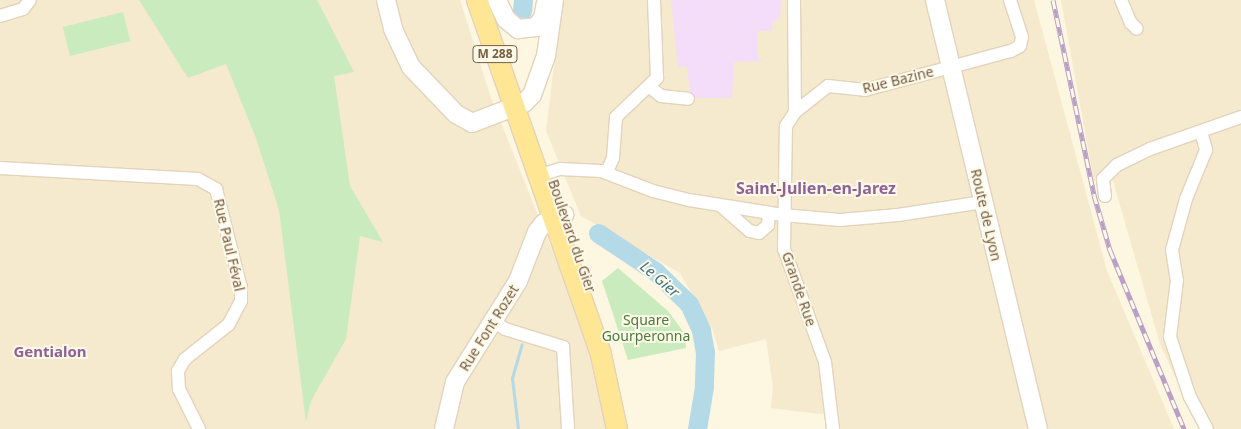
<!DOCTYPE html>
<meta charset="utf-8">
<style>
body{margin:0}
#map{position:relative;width:1241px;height:429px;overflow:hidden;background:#fdf6e0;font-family:"Noto Sans",sans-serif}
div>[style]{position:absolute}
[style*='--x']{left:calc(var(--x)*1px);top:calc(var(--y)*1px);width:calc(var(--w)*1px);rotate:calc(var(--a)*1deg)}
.residential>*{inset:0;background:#f5e9ce}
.education>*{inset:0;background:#f3ddf9}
.green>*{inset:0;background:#caebbe;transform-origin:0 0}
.stream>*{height:3px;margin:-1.5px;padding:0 1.5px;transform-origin:1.5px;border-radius:1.5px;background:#b4d9e7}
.river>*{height:19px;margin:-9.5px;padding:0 9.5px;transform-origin:9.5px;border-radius:9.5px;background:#b4d9e7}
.roads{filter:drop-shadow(1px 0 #e2d3bc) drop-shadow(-1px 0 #e2d3bc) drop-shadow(0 1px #e2d3bc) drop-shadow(0 -1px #e2d3bc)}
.street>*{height:12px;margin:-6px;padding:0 6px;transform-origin:6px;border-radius:6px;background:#fff}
.secondary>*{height:18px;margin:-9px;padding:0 9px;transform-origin:9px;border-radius:9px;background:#fff}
.primary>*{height:20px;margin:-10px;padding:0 10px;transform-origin:10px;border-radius:10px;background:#ffe695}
.rail>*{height:5px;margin-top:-2.5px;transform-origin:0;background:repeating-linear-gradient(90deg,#fff9e7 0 9px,#ba9fc6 0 18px);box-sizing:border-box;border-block:1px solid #ba9fc6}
span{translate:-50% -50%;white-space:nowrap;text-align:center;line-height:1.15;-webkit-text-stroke:4px #fff9e7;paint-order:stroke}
.shield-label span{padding:1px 4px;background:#fff9e7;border:1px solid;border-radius:4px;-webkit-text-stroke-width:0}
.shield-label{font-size:12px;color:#755d46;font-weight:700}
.street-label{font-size:14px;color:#755d46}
.park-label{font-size:14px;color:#487b3e}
.water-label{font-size:15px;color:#427991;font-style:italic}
.neighbourhood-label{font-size:15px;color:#8e6299;font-weight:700}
.quarter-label{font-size:16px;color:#8e6299;font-weight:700}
</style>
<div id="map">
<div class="residential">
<i style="clip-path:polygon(0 0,460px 0,491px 98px,586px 335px,609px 429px,0 429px)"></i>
<i style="clip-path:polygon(562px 0,1034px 0,1107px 271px,1174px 429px,836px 429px,836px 416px,771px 408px,773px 387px,766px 339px,719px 351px,712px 328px,680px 273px,581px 216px,546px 131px)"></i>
<i style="clip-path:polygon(1061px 0,1241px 0,1241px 429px,1199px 429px,1160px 344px,1113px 181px,1094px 181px)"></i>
</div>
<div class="education">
<i style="clip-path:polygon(671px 0,781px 0,780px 17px,772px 24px,772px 31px,757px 31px,758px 58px,763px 61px,734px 62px,732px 98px,691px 98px,687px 67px,678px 67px)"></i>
</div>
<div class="green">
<i style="clip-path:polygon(139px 0,317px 0,354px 72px,334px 76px,350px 186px,383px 242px,360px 236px,346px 339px,311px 401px,306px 422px,279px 210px,256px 138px,226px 64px,188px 78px)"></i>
<i style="left:123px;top:12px;width:30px;height:62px;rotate:76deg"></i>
<i style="clip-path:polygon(618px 268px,668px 311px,685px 334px,686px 348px,628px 360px,602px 281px)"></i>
</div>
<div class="stream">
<i style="--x:518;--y:429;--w:51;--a:-96.7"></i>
<i style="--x:512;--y:378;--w:35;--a:-74"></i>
</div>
<div class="river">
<i style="--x:522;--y:11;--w:11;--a:-85"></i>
<i style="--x:598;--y:233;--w:69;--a:33.7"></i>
<i style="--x:655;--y:271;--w:47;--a:44.1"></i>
<i style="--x:689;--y:304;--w:29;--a:65"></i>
<i style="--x:701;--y:330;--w:22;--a:80"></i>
<i style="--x:705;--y:352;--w:35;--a:92"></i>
<i style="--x:704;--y:387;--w:43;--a:99.5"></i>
</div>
<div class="roads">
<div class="street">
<i style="--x:794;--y:0;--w:112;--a:89.5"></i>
<i style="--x:1121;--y:0;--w:25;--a:67"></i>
<i style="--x:1131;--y:23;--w:8;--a:45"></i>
<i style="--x:0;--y:16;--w:24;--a:-17"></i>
<i style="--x:23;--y:9;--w:11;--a:-52"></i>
<i style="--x:650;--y:87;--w:14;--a:39"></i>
<i style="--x:661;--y:96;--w:27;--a:6"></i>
<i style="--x:1201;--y:132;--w:19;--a:74"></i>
<i style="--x:1206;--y:150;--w:53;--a:112.2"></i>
<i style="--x:1186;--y:199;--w:53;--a:105.4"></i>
<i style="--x:1172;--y:250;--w:30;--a:81"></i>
<i style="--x:1177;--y:280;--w:57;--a:97"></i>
<i style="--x:1170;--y:337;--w:63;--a:71.6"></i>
<i style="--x:1190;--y:397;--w:36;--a:62"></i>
<i style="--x:0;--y:168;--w:198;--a:3.2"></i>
<i style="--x:198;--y:179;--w:21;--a:29"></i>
<i style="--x:216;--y:189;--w:102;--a:75.8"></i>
<i style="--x:241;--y:288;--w:13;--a:90"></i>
<i style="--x:241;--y:301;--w:27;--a:118"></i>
<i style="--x:228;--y:325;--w:55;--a:141.7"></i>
<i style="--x:185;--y:359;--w:14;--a:120"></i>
<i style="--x:178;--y:371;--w:18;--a:87"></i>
<i style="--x:179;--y:389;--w:45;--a:63.4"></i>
<i style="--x:607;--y:172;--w:15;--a:-67"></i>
<i style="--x:613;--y:158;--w:41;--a:-85.8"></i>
<i style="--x:616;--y:117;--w:57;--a:-43.6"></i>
<i style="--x:657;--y:78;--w:78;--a:-92.2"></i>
<i style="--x:538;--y:176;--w:23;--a:-18"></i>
<i style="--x:560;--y:169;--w:41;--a:2.8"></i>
<i style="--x:601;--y:171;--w:56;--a:21"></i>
<i style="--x:653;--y:191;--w:37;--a:14"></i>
<i style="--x:689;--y:200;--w:95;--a:9.1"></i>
<i style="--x:783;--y:215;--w:57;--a:5"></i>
<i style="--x:840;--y:220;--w:58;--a:-4.9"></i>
<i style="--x:898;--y:215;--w:86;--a:-8.7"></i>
<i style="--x:1105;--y:196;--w:17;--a:-97"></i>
<i style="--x:1103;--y:179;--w:20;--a:-45"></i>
<i style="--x:1117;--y:165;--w:37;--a:-26"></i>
<i style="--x:1150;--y:149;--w:96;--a:-19.4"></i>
<i style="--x:721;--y:206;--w:38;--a:41"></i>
<i style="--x:750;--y:231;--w:9;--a:13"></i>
<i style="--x:759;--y:233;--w:12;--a:-42"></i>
<i style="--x:768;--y:225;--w:12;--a:-85"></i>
<i style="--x:494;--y:322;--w:13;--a:32"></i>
<i style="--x:505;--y:329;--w:61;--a:17.2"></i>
<i style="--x:563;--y:347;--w:82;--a:86.5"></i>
<i style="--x:833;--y:429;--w:67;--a:-96.8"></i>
<i style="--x:825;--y:362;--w:120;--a:-109.9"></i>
<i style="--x:784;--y:249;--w:123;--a:-89.1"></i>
<i style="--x:786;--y:126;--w:17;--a:-57"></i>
<i style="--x:795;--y:112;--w:42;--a:-38.2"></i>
<i style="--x:828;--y:86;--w:37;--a:6"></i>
<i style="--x:865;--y:90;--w:151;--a:-15"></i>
<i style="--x:1011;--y:51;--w:10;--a:-29"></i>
<i style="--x:1020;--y:46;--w:9;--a:-77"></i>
<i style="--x:1022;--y:37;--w:39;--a:-108"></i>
</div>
<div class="secondary">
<i style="--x:386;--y:0;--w:30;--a:76"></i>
<i style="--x:393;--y:29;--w:42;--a:64.7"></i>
<i style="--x:411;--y:67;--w:65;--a:46.2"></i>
<i style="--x:456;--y:114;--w:18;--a:29"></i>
<i style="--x:472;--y:123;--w:56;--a:-21"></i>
<i style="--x:524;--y:103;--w:11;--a:-45"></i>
<i style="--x:532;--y:95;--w:41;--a:-70.3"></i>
<i style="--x:546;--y:56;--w:57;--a:-81.9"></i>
<i style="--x:497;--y:0;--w:21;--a:65"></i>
<i style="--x:506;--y:19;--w:16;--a:40"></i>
<i style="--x:518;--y:29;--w:18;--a:-6"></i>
<i style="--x:536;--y:27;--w:11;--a:-52"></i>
<i style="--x:543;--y:18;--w:15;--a:-79"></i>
<i style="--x:935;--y:0;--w:441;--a:76.5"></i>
<i style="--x:444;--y:429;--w:48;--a:-76.8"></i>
<i style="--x:455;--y:382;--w:119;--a:-58"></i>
<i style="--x:518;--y:281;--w:53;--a:-68.8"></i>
<i style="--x:537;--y:232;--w:11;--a:-52"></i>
<i style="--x:544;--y:223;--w:22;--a:-22"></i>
</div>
<div class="primary">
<i style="--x:477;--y:0;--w:376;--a:70.7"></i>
<i style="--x:601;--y:355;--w:76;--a:77.8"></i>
</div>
</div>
<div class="rail">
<i style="--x:1053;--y:0;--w:199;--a:78.1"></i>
<i style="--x:1094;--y:195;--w:57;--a:73.8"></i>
<i style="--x:1110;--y:250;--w:194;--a:67.5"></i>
</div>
<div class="shield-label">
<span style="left:495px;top:54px">M 288</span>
</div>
<div class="street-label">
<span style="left:898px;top:80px;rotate:-14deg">Rue Bazine</span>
<span style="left:986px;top:215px;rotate:77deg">Route de Lyon</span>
<span style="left:572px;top:236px;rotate:71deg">Boulevard du Gier</span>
<span style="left:229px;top:245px;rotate:77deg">Rue Paul Féval</span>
<span style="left:799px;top:289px;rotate:71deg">Grande Rue</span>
<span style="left:489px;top:328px;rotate:-58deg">Rue Font Rozet</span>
</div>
<div class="park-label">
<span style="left:646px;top:328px">Square<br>Gourperonna</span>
</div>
<div class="water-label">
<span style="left:660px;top:279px;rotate:41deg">Le Gier</span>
</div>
<div class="neighbourhood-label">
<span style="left:50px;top:352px">Gentialon</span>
</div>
<div class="quarter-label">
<span style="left:816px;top:188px">Saint-Julien-en-Jarez</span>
</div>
</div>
